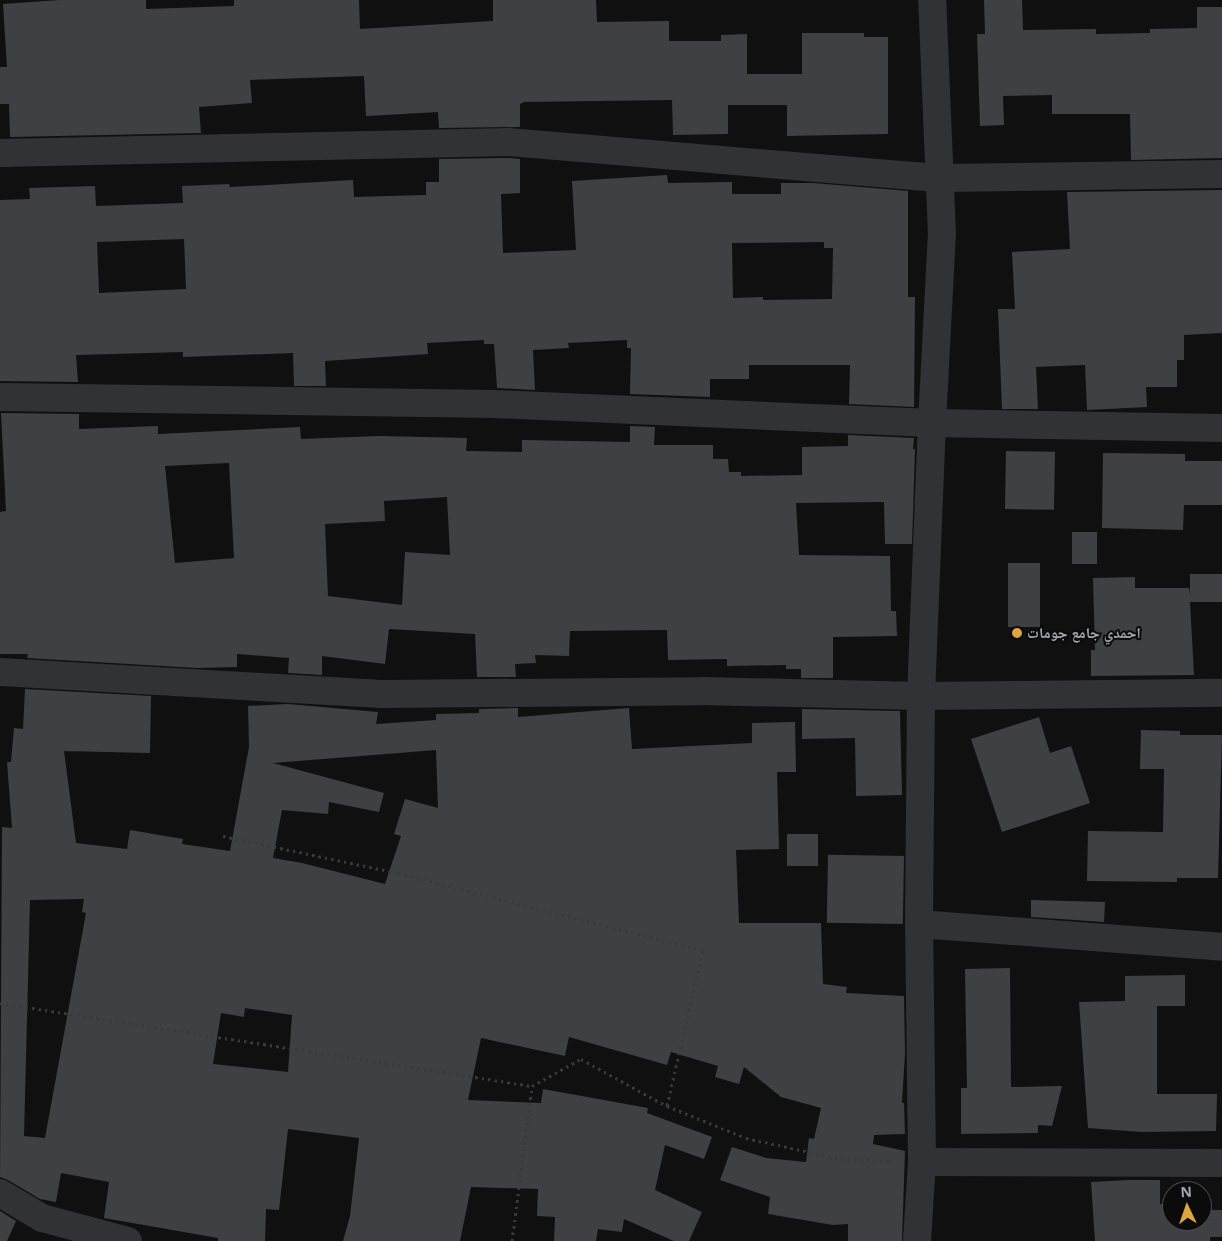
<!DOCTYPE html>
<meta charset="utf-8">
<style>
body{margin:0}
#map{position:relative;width:1222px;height:1241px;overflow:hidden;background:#101011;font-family:"Open Sans","Noto Naskh Arabic",sans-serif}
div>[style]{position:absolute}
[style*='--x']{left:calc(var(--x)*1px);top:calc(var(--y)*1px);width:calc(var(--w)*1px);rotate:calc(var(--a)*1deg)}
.building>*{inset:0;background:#3f4044;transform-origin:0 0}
.path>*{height:3px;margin-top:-1.5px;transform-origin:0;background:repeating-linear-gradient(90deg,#38393c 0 2.5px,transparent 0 6.5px)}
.minor>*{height:28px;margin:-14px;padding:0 14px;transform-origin:14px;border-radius:14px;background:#313236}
.tertiary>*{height:28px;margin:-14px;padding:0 14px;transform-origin:14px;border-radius:14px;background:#313236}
.dots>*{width:14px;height:14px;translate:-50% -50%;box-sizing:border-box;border:2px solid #0b0b0c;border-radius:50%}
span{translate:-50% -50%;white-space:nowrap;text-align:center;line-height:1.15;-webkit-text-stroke:4px #0b0b0c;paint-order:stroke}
.poi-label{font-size:15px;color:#a3a7b0;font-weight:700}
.left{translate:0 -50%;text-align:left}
.north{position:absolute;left:1162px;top:1181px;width:50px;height:50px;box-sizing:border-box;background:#0b0b0c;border:1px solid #48494e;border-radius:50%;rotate:357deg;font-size:14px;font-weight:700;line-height:20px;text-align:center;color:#a3a7b0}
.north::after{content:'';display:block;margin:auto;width:18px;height:22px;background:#dba73e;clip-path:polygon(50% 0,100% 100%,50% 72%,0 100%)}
</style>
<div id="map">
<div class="building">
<i style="clip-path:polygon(60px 0,146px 0,146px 9px,234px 6px,234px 0,359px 0,360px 29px,493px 21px,493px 0,596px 0,597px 22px,669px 21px,669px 41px,721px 41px,721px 35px,747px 34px,747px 74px,802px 74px,802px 33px,864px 33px,864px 37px,888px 37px,888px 134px,787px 136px,787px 105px,728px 105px,728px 134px,673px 135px,672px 100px,524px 102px,520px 104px,520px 127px,439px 128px,438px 112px,366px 116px,364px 76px,250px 80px,252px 103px,199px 107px,201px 133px,10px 137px,9px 104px,0 104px,0 67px,7px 67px,3px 4px)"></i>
<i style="clip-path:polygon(984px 0,1022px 0,1023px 30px,1096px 29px,1096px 34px,1150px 33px,1150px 29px,1197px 28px,1197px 7px,1222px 7px,1222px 158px,1131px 160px,1130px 114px,1052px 114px,1052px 95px,1003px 96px,1004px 125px,980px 126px,977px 34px,985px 34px)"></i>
<i style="clip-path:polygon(evenodd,508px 158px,520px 159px,520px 193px,501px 194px,503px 253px,576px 250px,572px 181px,667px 175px,668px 183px,732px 182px,732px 194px,781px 194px,781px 183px,813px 183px,908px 191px,908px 297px,915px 297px,914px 407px,849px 404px,850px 365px,749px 365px,749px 379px,710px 379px,710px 397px,630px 394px,631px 348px,627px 348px,627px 340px,568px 343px,569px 348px,533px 350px,535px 390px,497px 388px,494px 344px,484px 344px,484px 340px,427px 343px,428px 354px,325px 361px,326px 386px,294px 386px,293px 353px,183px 357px,183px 352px,76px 355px,78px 382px,0 381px,0 200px,30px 199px,29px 188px,95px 186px,96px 206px,183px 203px,182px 186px,229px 184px,230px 187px,353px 180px,354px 197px,426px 195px,426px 182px,439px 182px,439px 159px,508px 158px,184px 239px,186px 289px,99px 293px,97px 242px,184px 239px,508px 158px,824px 242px,824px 248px,833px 248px,832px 299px,763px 300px,763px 297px,733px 298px,732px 243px,824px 242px)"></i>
<i style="clip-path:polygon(1222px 190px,1222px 333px,1184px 335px,1184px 360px,1177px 360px,1177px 387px,1146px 387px,1147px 407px,1087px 410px,1085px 365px,1036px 367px,1038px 409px,1002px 409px,998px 309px,1015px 309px,1012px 252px,1070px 249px,1067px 192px)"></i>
<i style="clip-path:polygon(evenodd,1px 413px,79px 414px,79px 429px,158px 426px,158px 434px,300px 427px,301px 439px,379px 436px,467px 438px,466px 451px,522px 452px,522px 440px,630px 442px,630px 426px,655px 427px,654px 445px,713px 445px,713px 459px,728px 459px,729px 472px,741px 472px,741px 476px,802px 475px,802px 447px,848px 446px,848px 435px,914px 438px,913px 449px,915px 449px,912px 544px,885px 544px,884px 502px,796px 503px,799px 555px,890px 556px,891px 611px,896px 611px,897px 636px,833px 637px,833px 678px,801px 678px,801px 669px,786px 669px,786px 665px,727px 666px,727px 659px,668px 660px,667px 630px,570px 631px,569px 656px,535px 655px,536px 663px,515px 664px,516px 677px,477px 677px,475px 634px,389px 629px,385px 664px,322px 656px,322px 675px,288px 673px,289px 658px,237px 654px,237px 667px,197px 668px,27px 658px,28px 654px,0 654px,0 512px,6px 511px,1px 413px,229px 463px,234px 558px,175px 563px,165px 466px,229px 463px,1px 413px,447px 497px,450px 555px,405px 552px,402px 605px,328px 596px,325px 524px,385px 521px,384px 501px,447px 497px)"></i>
<i style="left:1006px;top:451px;width:49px;height:58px;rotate:1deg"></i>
<i style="clip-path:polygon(1103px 453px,1185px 454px,1185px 461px,1222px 461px,1222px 505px,1184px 505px,1183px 530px,1102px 528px)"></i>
<i style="left:1072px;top:532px;width:25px;height:32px"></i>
<i style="left:1008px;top:563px;width:32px;height:64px"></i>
<i style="clip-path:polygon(1190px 574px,1222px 574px,1222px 602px,1190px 602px,1194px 675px,1091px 676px,1091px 650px,1095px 650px,1093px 578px,1135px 577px,1135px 588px,1189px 588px,1190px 595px)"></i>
<i style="clip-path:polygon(evenodd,25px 689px,151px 696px,150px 753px,64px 751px,76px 843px,127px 849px,130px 830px,183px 839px,182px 844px,230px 851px,249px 747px,248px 706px,288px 704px,378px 712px,376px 724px,436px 720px,436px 714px,479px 713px,479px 709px,518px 708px,518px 717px,629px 708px,632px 749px,752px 743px,752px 723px,795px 722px,796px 772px,777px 772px,779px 849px,736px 850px,739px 923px,821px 923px,823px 984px,847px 987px,846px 993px,904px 996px,905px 1053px,902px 1103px,904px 1103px,905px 1134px,874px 1135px,873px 1144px,905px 1151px,902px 1241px,848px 1241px,848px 1224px,833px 1225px,768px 1214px,770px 1197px,720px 1180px,732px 1147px,766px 1158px,806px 1162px,809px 1138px,814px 1139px,821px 1108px,781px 1097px,744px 1067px,739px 1084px,715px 1077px,718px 1066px,671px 1052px,667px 1065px,569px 1037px,565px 1056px,481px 1038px,468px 1100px,541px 1103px,543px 1089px,648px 1108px,647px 1113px,712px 1137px,704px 1159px,665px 1145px,655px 1190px,702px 1212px,689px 1241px,674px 1241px,624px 1219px,622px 1232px,598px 1229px,596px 1241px,554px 1241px,555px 1217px,537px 1216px,538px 1189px,471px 1187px,460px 1241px,343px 1241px,350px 1216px,359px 1138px,288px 1129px,279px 1210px,266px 1209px,265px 1241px,218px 1241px,218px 1238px,104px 1218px,109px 1182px,61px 1173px,56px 1202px,40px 1199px,8px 1180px,0 1177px,2px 827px,12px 828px,7px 762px,11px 762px,14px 728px,23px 729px,25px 689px,436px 750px,438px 808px,405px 799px,394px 834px,401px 836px,385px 884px,302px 863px,273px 858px,282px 810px,328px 814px,329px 802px,379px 812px,384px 793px,273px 763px,436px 750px,25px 689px,84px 899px,82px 912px,86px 913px,45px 1138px,24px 1136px,30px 900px,84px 899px,25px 689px,245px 1008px,292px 1015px,288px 1072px,213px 1064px,221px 1013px,244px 1017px,245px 1008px)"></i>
<i style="clip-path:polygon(802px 709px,900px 711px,902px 795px,856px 796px,855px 738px,802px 739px)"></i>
<i style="clip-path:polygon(1039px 717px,1050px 753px,1071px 746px,1090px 803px,1002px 832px,971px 739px)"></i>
<i style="clip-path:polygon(1141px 730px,1180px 731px,1180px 735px,1222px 735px,1218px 878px,1177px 878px,1177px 882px,1087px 881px,1088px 831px,1163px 832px,1164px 769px,1140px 769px)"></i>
<i style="left:787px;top:834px;width:31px;height:32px"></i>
<i style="left:904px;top:856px;width:68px;height:76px;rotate:91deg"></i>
<i style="clip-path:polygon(1031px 900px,1105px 902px,1104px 922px,1031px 917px)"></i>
<i style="clip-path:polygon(1010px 968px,1011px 1087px,1062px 1086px,1052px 1126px,1038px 1125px,1038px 1133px,961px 1134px,961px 1088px,967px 1088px,965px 969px)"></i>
<i style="clip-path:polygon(1185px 975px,1185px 1006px,1157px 1006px,1157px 1094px,1217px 1094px,1216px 1131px,1141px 1132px,1088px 1128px,1079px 1002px,1125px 1001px,1125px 976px)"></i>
<i style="clip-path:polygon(1129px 1180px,1160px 1180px,1160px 1204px,1172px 1205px,1172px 1221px,1202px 1221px,1202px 1205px,1210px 1205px,1210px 1210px,1222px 1210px,1222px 1237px,1210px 1237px,1210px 1241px,1095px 1241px,1091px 1182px)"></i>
<i style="clip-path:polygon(0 1211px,16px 1221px,7px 1241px,0 1241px)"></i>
</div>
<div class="path">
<i style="--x:223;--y:836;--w:179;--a:11.9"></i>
<i style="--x:398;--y:873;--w:315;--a:14.3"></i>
<i style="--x:703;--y:951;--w:159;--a:103.1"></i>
<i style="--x:0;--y:1003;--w:538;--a:8.87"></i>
<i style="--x:532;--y:1086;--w:56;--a:-28.9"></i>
<i style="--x:581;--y:1059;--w:98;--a:28.7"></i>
<i style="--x:667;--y:1106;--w:85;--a:22.1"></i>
<i style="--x:746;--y:1138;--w:97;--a:12.5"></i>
<i style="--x:841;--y:1159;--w:52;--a:2.2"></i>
<i style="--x:512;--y:1241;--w:156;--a:-82.6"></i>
</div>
<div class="minor">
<i style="--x:0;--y:153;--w:508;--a:-1.24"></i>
<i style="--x:508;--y:142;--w:434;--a:4.8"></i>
<i style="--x:941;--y:178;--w:281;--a:-0.8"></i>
<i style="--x:0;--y:397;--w:494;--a:0.8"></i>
<i style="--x:494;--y:404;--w:438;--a:2.5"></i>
<i style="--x:932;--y:423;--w:290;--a:1"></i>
<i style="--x:0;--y:672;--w:382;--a:3.3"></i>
<i style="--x:381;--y:694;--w:321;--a:-0.5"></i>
<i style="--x:702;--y:691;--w:219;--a:1.3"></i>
<i style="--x:921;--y:696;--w:301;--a:-0.6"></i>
<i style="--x:919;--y:924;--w:304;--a:4.3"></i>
<i style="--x:922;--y:1162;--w:300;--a:0.2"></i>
<i style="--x:0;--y:1193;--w:49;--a:30.8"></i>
<i style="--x:42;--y:1218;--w:89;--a:15"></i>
</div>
<div class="tertiary">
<i style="--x:917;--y:1241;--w:79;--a:-86.4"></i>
<i style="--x:922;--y:1162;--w:238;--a:-90.7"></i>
<i style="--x:919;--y:924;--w:228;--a:-89.5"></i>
<i style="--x:921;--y:696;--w:273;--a:-87.7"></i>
<i style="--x:932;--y:423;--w:189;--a:-87"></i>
<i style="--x:942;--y:234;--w:234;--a:-92.4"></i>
</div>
<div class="dots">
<i style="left:1017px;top:633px;background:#dba73e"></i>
</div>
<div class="poi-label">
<span class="left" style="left:1027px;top:633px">احمدي جامع جومات</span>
</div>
<div class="north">N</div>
</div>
